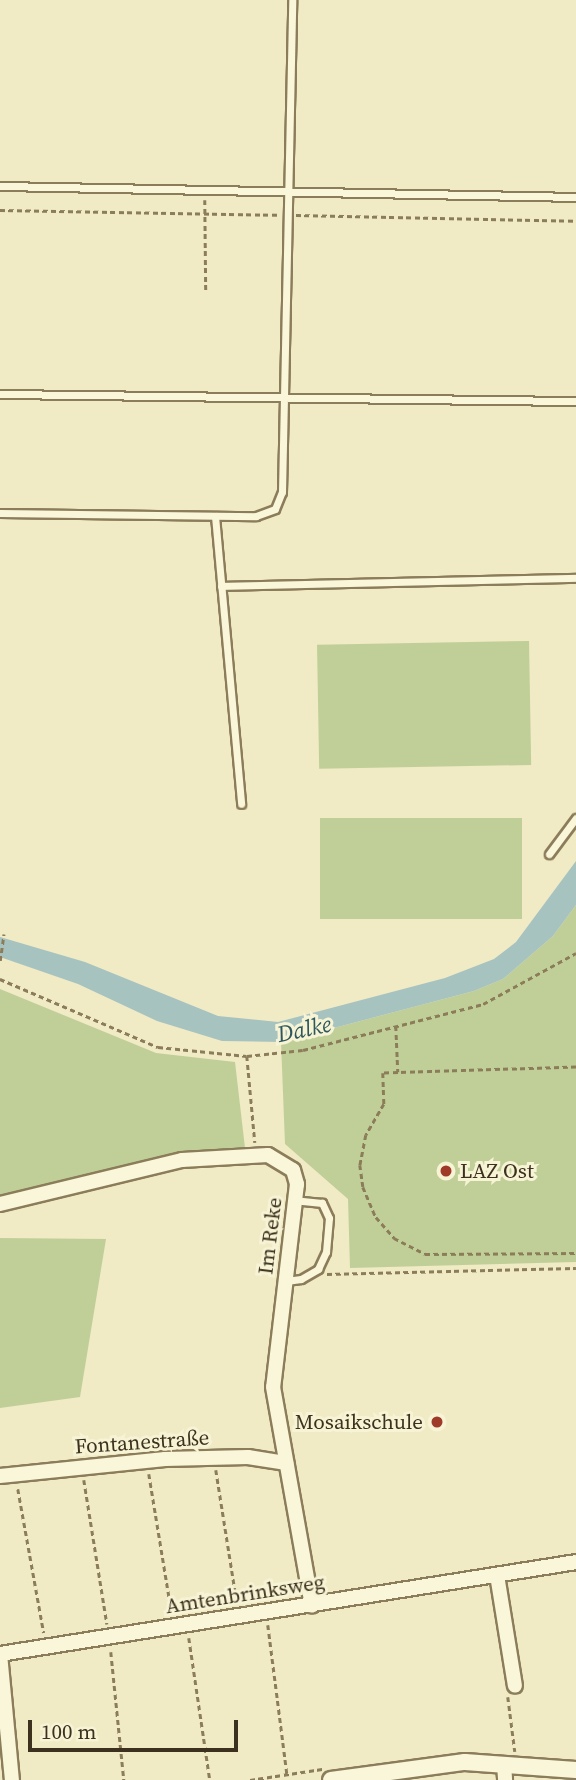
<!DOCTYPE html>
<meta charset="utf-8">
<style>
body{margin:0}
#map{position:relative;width:576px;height:1780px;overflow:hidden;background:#f0eac5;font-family:"Source Serif 4",serif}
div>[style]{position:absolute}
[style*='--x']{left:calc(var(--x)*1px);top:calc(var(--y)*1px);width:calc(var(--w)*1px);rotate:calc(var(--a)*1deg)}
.green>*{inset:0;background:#c0cf98;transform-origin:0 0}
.water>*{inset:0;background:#a7c3c0}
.path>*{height:2.5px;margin-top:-1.25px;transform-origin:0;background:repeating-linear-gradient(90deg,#8c7d5a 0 5px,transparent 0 8.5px)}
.roads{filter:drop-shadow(2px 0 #8c7d5a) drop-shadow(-2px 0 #8c7d5a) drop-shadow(0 2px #8c7d5a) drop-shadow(0 -2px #8c7d5a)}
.service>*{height:7px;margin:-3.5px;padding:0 3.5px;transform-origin:3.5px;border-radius:3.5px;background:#faf6d9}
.minor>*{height:14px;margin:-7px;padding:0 7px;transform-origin:7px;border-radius:7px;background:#faf6d9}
.tertiary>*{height:16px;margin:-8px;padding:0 8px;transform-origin:8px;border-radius:8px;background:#faf6d9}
.dots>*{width:19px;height:19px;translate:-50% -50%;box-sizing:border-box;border:4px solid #f7f3d5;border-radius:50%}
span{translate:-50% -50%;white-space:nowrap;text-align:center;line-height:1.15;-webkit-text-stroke:6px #f7f3d5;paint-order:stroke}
.poi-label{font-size:21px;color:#3c311e}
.left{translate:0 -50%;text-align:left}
.right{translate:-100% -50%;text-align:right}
.street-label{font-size:21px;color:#3c311e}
.water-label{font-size:23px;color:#2d575c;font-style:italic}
.scale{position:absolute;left:28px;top:1720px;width:210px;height:32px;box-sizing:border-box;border:4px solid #3c311e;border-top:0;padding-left:9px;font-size:21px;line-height:24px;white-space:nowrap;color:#3c311e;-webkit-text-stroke:5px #f7f3d5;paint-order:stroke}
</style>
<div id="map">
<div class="green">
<i style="left:529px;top:641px;width:124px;height:212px;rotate:89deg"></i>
<i style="left:522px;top:818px;width:101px;height:202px;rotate:90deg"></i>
<i style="clip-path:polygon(576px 905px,576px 1262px,350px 1268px,348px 1199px,285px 1144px,281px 1042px,474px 991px,503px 979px,553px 936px)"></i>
<i style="clip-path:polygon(0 989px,156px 1053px,235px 1062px,245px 1148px,181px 1152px,0 1197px)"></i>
<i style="clip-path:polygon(0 1238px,106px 1239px,80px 1397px,0 1408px)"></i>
</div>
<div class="water">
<i style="clip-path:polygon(576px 861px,576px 905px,553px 936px,503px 979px,474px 991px,281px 1042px,222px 1041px,157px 1021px,78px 984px,0 957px,0 937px,85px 962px,218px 1016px,278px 1022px,445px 978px,494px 959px,516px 942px)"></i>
</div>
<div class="path">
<i style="--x:205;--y:200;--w:92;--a:89.4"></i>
<i style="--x:0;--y:210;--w:279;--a:1"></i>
<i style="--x:296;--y:215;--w:280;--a:1.2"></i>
<i style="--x:0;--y:961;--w:27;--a:-82"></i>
<i style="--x:0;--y:979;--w:172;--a:23.3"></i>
<i style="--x:158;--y:1047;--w:89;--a:5.8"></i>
<i style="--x:247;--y:1056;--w:56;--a:-6.1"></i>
<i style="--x:303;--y:1050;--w:186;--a:-14.3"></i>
<i style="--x:483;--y:1004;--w:106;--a:-28.7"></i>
<i style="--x:396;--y:1026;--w:46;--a:87.5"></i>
<i style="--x:247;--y:1056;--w:87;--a:84.7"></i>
<i style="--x:576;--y:1067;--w:193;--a:178.2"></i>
<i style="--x:383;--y:1073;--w:31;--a:88"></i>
<i style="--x:384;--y:1104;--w:36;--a:120"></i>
<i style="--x:366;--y:1135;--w:31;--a:101"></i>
<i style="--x:360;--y:1165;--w:22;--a:82"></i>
<i style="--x:363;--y:1187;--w:33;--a:67"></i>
<i style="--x:376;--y:1217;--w:28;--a:49"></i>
<i style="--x:394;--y:1238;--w:35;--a:27"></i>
<i style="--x:425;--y:1254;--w:151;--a:-0.4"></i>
<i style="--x:327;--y:1274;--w:249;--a:-1.4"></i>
<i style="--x:216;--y:1470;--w:135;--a:81"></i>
<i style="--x:149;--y:1474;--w:142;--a:80.7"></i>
<i style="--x:84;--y:1480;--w:146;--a:80.9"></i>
<i style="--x:18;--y:1489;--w:146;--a:79.8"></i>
<i style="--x:268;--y:1625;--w:150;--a:82.7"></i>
<i style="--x:189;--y:1638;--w:144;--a:81.6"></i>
<i style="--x:111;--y:1652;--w:129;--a:84.2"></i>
<i style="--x:508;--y:1697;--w:55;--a:82.7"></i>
<i style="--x:250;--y:1780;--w:73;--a:-8.7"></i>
</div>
<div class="roads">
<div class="service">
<i style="--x:0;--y:186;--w:576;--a:1.09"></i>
<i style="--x:0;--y:394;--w:576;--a:0.7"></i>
<i style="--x:0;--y:513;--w:256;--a:0.7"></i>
<i style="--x:256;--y:516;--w:20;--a:-20"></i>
<i style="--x:275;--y:509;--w:18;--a:-68"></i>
<i style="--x:282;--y:492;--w:492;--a:-88.8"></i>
<i style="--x:215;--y:516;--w:289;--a:84.8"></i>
<i style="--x:221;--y:586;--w:355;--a:-1.3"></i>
<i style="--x:549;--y:854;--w:45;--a:-53.1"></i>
<i style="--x:286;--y:1281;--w:15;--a:-8"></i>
<i style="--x:301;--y:1279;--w:20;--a:-30"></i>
<i style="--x:318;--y:1269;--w:19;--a:-65"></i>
<i style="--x:326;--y:1252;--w:34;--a:-85"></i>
<i style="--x:329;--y:1218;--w:17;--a:-115"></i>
<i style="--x:322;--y:1203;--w:27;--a:-174"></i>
</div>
<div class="minor">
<i style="--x:0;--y:1204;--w:187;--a:-13.6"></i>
<i style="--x:182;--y:1160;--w:86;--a:-3.3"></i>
<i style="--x:268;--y:1155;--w:29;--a:31"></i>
<i style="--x:293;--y:1170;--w:15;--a:74"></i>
<i style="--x:297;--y:1184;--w:204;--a:96.7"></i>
<i style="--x:273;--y:1387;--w:222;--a:79.9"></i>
<i style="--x:0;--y:1476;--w:166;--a:-5.9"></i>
<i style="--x:165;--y:1459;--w:83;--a:-1.4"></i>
<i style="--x:248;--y:1457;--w:39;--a:9"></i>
<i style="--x:497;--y:1575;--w:112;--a:80.8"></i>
<i style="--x:0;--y:1654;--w:583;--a:-9.07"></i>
<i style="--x:0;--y:1654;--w:127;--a:84.6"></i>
<i style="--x:504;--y:1764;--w:16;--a:86"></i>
</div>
<div class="tertiary">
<i style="--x:331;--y:1780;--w:135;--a:-7.7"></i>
<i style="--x:465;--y:1762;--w:111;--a:4.1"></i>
</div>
</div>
<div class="dots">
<i style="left:446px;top:1171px;background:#9e3a27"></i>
<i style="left:437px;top:1422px;background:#9e3a27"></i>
</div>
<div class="poi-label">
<span class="left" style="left:460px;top:1171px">LAZ Ost</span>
<span class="right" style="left:423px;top:1422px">Mosaikschule</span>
</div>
<div class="street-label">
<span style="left:270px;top:1236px;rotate:-83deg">Im Reke</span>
<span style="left:142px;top:1442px;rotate:-4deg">Fontanestraße</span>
<span style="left:245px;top:1594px;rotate:-9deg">Amtenbrinksweg</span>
</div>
<div class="water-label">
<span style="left:304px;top:1029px;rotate:-12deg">Dalke</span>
</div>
<div class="scale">100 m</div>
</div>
